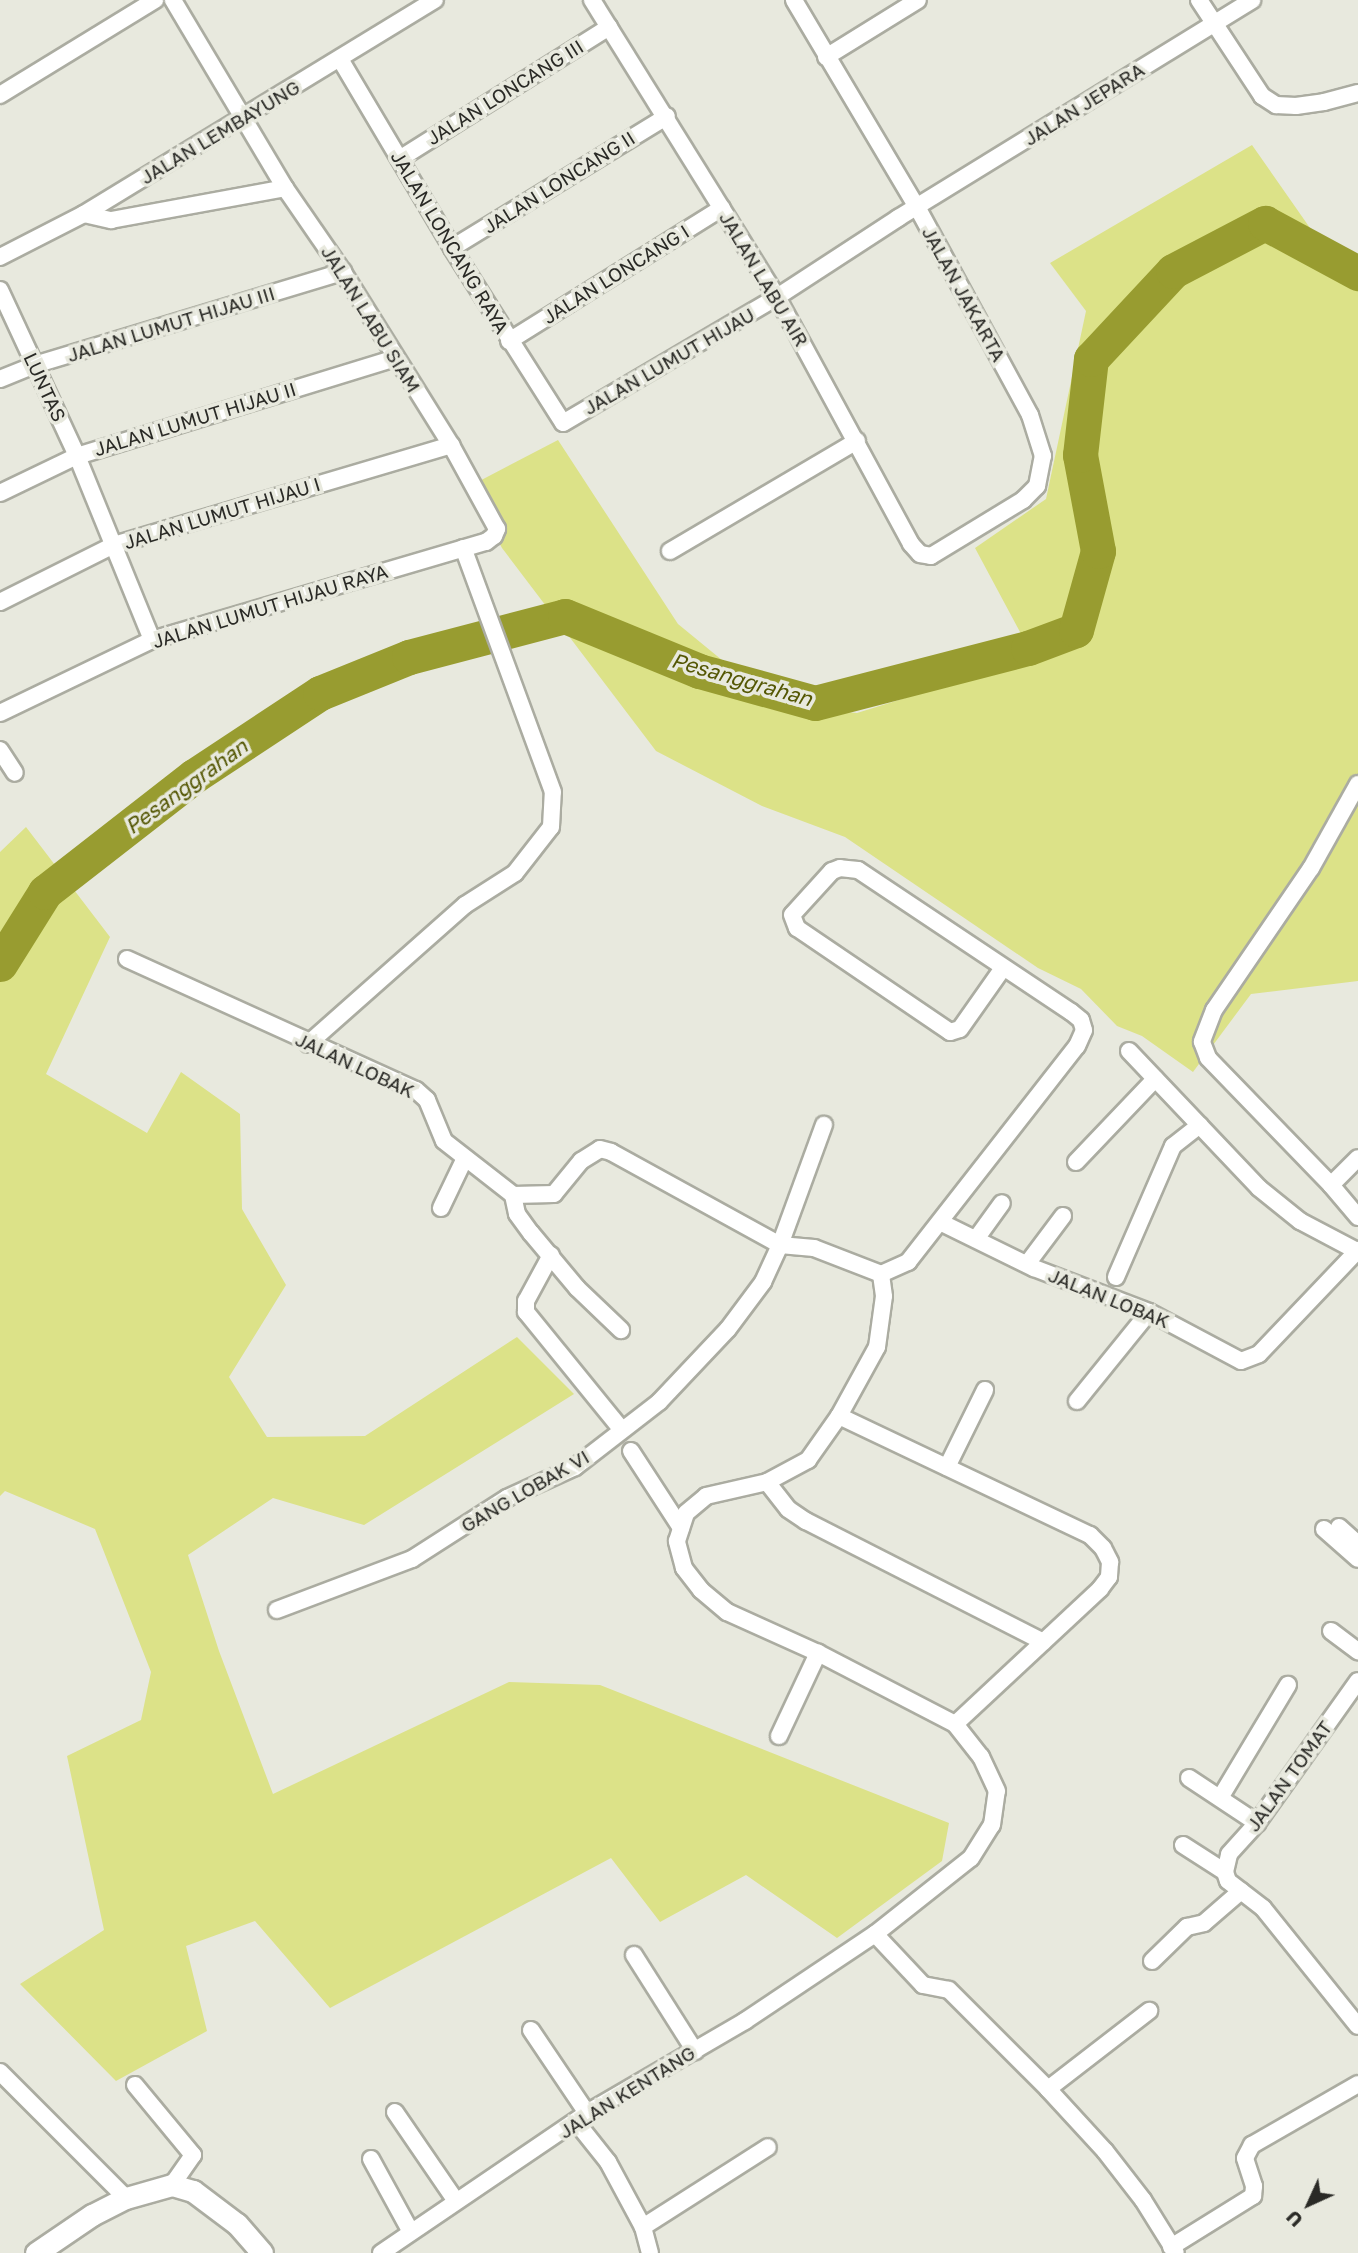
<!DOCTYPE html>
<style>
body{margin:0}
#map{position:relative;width:1358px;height:2253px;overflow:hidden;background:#e8e9de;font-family:"Golos Text",sans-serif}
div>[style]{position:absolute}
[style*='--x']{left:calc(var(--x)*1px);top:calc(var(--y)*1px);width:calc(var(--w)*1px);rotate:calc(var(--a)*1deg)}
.green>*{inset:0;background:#dce288}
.river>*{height:35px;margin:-17.5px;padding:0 17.5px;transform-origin:17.5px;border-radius:17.5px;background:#989c30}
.roads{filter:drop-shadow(2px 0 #abaca1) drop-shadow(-2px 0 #abaca1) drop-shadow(0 2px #abaca1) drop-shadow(0 -2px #abaca1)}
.street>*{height:16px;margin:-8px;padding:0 8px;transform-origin:8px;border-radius:8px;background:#fff}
.secondary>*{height:21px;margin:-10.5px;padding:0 10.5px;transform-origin:10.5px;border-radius:10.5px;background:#fff}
span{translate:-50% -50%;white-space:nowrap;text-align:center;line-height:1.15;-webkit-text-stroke:7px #e8e9de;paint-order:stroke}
.street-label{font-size:19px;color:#2a2a26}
.water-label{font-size:21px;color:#545704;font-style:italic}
.north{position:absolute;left:1274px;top:2169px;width:70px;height:70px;-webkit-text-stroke:5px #e8e9de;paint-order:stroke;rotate:225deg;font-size:19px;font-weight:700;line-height:28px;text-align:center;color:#2a2a26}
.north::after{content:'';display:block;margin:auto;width:24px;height:32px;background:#2a2a26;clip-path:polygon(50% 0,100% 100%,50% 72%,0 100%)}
</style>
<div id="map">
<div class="green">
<i style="clip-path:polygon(1252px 145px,1310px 228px,1358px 267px,1358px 981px,1251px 994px,1193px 1072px,1142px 1036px,1117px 1026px,1081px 989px,1038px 968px,845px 837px,762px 806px,656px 751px,502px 548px,468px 487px,558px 440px,678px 624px,778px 706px,857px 713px,1034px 658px,975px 548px,1046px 499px,1086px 311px,1050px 263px)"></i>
<i style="clip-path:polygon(26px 827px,110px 937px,46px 1074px,147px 1133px,181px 1072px,240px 1114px,242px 1209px,286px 1285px,229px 1377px,267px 1437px,365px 1436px,517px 1337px,574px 1394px,364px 1525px,273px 1498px,188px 1555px,219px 1651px,273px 1794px,509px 1682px,600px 1685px,949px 1823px,942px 1861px,837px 1938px,746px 1875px,660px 1922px,611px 1858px,330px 2008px,255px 1921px,186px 1946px,207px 2031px,116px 2081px,20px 1984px,104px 1930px,67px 1756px,141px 1720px,151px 1672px,95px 1529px,5px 1491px,0 1496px,0 852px)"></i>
</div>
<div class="river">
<i style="--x:0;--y:964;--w:85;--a:-58"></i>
<i style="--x:45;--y:892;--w:189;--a:-37.9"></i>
<i style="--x:194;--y:776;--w:151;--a:-33.4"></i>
<i style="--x:320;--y:693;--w:96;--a:-22"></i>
<i style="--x:409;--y:657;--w:161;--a:-14.7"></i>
<i style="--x:565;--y:616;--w:145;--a:22.3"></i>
<i style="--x:699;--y:671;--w:120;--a:15.4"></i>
<i style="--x:815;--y:703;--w:220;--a:-14.5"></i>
<i style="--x:1028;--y:648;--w:51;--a:-20.6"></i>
<i style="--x:1076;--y:630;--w:82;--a:-74.4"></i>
<i style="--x:1098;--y:551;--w:98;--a:-100.6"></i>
<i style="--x:1080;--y:455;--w:97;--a:-83.5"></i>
<i style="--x:1091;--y:359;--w:120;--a:-47"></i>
<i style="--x:1173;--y:271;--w:104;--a:-27.6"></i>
<i style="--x:1265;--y:223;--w:106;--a:28.3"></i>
</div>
<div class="roads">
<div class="street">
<i style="--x:592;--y:0;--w:350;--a:58.1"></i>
<i style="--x:777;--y:297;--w:281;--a:61.5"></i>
<i style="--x:911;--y:544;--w:13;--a:48"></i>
<i style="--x:920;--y:554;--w:11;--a:10"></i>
<i style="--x:931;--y:556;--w:108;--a:-31.3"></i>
<i style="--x:1023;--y:500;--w:20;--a:-45"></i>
<i style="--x:1037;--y:486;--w:31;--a:-79"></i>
<i style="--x:1043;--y:456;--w:43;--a:-107.6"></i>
<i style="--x:1030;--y:415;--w:234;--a:-118.5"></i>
<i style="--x:918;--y:209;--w:243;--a:-120.7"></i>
<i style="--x:1199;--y:0;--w:115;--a:56.7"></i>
<i style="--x:1262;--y:96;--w:17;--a:33"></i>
<i style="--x:1276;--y:105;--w:20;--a:3"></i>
<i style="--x:1296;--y:106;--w:28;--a:-8"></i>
<i style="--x:1324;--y:102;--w:35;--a:-15"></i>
<i style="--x:826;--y:57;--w:108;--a:-31.8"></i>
<i style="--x:340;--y:59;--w:220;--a:59.3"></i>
<i style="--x:452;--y:248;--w:207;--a:57.6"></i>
<i style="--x:563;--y:423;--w:248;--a:-30.5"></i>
<i style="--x:777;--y:297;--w:145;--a:-33.1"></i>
<i style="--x:898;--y:218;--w:416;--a:-31.6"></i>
<i style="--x:0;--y:95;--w:182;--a:-31.5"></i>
<i style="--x:401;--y:158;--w:246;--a:-32.2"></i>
<i style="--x:84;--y:214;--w:28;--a:13"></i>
<i style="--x:111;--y:220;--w:177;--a:-10.4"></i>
<i style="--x:452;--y:248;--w:252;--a:-31.5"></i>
<i style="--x:0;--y:257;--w:94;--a:-27.1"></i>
<i style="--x:84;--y:214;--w:411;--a:-31.4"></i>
<i style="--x:0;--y:290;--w:183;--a:65.1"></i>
<i style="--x:77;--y:456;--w:199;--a:67.8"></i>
<i style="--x:509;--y:341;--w:251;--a:-32"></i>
<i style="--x:0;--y:379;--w:37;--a:-22"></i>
<i style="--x:34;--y:365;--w:323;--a:-16.8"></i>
<i style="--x:0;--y:493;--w:85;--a:-25.7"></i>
<i style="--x:77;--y:456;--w:333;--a:-17.1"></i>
<i style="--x:670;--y:551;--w:217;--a:-30.5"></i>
<i style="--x:0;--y:602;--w:127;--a:-26.6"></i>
<i style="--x:114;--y:545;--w:352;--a:-16.5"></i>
<i style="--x:0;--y:713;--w:169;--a:-25.7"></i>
<i style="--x:152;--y:640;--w:348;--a:-16.4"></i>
<i style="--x:486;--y:542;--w:10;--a:-37"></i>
<i style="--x:494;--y:536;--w:8;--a:-67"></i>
<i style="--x:497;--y:529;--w:96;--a:-118.7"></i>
<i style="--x:451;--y:445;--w:204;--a:-122"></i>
<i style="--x:343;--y:272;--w:102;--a:-124.6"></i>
<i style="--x:285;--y:188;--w:219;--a:-120.8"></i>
<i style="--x:0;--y:750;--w:27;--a:57"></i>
<i style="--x:1358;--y:784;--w:96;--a:119.2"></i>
<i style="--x:1311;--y:868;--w:172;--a:124.3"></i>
<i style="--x:1214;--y:1010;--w:34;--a:111"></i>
<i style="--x:1202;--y:1042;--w:17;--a:69"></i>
<i style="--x:1208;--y:1058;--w:177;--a:45.9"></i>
<i style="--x:1331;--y:1185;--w:42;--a:49.8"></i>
<i style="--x:127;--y:959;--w:317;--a:24.4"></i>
<i style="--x:416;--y:1090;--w:15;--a:42"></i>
<i style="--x:427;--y:1100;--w:44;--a:67.5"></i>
<i style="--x:444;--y:1141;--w:88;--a:38"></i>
<i style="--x:513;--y:1195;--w:41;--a:-1.4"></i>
<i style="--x:554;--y:1194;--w:43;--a:-50.7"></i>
<i style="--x:581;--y:1161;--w:22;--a:-32"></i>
<i style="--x:600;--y:1149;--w:11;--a:15"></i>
<i style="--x:611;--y:1152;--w:193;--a:28.8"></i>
<i style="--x:780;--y:1245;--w:34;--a:5"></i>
<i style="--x:814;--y:1248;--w:72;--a:21.2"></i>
<i style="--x:881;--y:1274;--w:30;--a:-24"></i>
<i style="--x:908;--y:1262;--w:274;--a:-52"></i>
<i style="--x:1077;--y:1046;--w:17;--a:-66"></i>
<i style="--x:1084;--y:1030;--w:10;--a:-107"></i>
<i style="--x:1081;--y:1020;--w:13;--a:-141"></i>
<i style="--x:1071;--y:1012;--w:256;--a:-146.3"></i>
<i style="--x:858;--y:870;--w:18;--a:-174"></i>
<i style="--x:840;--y:868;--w:9;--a:159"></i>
<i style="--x:832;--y:871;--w:59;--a:132.3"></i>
<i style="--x:792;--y:915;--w:14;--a:69"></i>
<i style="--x:797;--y:928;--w:185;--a:34.2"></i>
<i style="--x:950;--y:1032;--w:10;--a:-17"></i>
<i style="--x:960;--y:1029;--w:75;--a:-54.8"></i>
<i style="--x:308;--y:1044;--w:210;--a:-41.5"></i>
<i style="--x:465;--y:905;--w:59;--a:-32.6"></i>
<i style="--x:515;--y:873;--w:58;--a:-52"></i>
<i style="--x:551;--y:827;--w:35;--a:-87"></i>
<i style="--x:553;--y:792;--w:260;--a:-110.2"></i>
<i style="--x:1129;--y:1051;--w:189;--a:46.5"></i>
<i style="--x:1259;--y:1188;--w:53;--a:38.8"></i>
<i style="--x:1300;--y:1221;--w:64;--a:27.8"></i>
<i style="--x:1076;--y:1162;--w:115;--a:-46.4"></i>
<i style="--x:1331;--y:1185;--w:38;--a:-45"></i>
<i style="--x:513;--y:1195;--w:19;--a:78"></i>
<i style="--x:517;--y:1214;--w:24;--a:54"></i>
<i style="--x:531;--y:1233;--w:72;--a:50.1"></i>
<i style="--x:577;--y:1288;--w:61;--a:43.7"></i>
<i style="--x:441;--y:1208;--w:55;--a:-64.4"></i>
<i style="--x:940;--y:1222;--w:105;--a:26.1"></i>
<i style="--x:1034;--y:1268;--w:123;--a:20.9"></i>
<i style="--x:1149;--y:1312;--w:104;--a:28"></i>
<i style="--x:1241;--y:1361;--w:19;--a:-21"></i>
<i style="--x:1259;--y:1354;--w:144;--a:-46.4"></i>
<i style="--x:976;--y:1239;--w:44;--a:-54.2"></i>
<i style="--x:551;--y:1255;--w:52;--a:118.5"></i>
<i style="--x:526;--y:1301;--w:11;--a:90"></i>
<i style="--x:526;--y:1312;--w:152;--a:50.9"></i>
<i style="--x:1027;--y:1264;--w:60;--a:-53.1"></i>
<i style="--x:1116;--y:1277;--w:143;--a:-66.5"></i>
<i style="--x:1173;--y:1146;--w:34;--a:-38"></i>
<i style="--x:1077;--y:1401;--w:114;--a:-51"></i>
<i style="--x:839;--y:1416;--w:278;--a:25.4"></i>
<i style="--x:1090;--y:1535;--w:18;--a:45"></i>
<i style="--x:1103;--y:1548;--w:16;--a:63"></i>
<i style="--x:1110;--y:1562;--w:15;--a:94"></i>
<i style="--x:1109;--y:1577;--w:15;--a:127"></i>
<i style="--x:1100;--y:1589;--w:198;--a:137"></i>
<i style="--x:631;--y:1451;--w:92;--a:57"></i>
<i style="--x:947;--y:1467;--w:86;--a:-63.7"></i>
<i style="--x:767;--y:1482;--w:34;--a:52"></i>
<i style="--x:788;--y:1509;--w:22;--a:34"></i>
<i style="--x:806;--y:1521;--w:266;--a:27"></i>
<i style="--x:1339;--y:1527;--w:25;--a:42"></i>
<i style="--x:1324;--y:1529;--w:45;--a:41.4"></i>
<i style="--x:277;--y:1610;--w:144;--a:-20.7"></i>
<i style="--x:412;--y:1559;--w:113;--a:-32.7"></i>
<i style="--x:507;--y:1498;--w:75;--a:-24.5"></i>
<i style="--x:575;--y:1467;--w:106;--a:-37.7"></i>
<i style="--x:659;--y:1402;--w:100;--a:-46.6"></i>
<i style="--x:728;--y:1329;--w:59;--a:-53.3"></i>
<i style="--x:763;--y:1282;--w:41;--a:-65.3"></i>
<i style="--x:780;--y:1245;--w:128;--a:-69.9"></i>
<i style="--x:1331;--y:1631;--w:34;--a:37"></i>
<i style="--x:779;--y:1736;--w:92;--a:-64.8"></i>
<i style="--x:1189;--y:1778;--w:82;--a:33.5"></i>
<i style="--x:1220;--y:1798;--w:132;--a:-59"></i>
<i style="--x:1183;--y:1845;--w:50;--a:32.7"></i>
<i style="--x:1225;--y:1872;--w:18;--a:-77"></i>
<i style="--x:1229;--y:1854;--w:42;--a:-47.9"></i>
<i style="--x:1257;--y:1823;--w:174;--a:-54.6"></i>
<i style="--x:1225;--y:1872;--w:9;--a:72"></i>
<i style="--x:1228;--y:1881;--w:44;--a:37.6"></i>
<i style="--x:1263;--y:1908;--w:151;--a:51.2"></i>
<i style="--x:875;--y:1934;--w:70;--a:46.7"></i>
<i style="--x:923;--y:1985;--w:26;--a:11"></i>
<i style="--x:949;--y:1990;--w:140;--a:45"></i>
<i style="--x:1048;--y:2089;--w:84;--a:47.4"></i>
<i style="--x:1105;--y:2151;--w:62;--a:52.2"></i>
<i style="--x:1143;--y:2200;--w:62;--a:58.1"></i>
<i style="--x:634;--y:1955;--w:114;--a:57.6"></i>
<i style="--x:1152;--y:1961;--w:49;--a:-44.2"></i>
<i style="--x:1187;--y:1927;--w:17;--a:-13"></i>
<i style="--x:1204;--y:1923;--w:49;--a:-40.9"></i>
<i style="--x:531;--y:2030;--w:100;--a:56"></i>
<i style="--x:0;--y:2072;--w:178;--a:45"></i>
<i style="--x:135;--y:2085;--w:91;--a:50.4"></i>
<i style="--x:193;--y:2155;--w:37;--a:125"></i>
<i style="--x:1048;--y:2089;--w:128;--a:-37.7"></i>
<i style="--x:395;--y:2112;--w:108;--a:55.6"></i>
<i style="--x:577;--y:2123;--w:50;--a:51.5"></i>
<i style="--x:608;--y:2162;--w:74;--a:61.7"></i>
<i style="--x:643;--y:2227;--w:27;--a:75"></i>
<i style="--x:371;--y:2159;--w:83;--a:61.3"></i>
<i style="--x:643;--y:2227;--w:148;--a:-32.6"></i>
<i style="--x:1171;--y:2247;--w:97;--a:-31.9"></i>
<i style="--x:1253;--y:2196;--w:10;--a:-84"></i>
<i style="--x:1254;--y:2186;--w:29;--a:-108"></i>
<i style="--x:1245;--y:2158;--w:15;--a:-62"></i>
<i style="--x:1252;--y:2145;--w:122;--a:-29.9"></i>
<i style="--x:381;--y:2253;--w:249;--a:-34.2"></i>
<i style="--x:587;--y:2113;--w:183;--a:-30.2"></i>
<i style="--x:745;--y:2021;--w:156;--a:-33.8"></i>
<i style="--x:875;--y:1934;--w:122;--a:-38.4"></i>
<i style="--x:971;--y:1858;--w:39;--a:-58"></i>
<i style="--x:992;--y:1825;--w:34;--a:-82"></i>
<i style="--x:997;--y:1791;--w:38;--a:-115"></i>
<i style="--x:981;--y:1757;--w:42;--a:-128.2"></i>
<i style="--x:955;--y:1724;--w:154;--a:-152.6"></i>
<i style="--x:818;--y:1653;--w:100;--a:-155.7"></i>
<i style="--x:727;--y:1612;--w:34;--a:-140"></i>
<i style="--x:701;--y:1590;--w:28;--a:-128"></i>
<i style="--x:684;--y:1568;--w:28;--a:-105"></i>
<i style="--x:677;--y:1541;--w:29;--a:-72"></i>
<i style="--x:686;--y:1513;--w:26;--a:-40"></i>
<i style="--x:706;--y:1496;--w:63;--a:-12.9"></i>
<i style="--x:767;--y:1482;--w:47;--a:-28.2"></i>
<i style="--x:808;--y:1460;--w:54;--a:-54.8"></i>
<i style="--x:839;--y:1416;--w:79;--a:-61.2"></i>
<i style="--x:877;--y:1347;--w:51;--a:-82.2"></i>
<i style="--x:884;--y:1296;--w:22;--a:-98"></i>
</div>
<div class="secondary">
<i style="--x:36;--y:2253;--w:68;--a:-34.2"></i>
<i style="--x:92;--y:2215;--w:38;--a:-27"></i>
<i style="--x:126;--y:2198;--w:48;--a:-15.8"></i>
<i style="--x:172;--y:2185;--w:22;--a:16"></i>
<i style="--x:193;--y:2191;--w:55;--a:36.9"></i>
<i style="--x:237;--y:2224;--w:38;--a:49"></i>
</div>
</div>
<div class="street-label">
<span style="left:505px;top:92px;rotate:-32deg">JALAN LONCANG III</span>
<span style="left:1084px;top:104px;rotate:-32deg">JALAN JEPARA</span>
<span style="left:220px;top:132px;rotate:-31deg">JALAN LEMBAYUNG</span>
<span style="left:559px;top:182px;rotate:-32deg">JALAN LONCANG II</span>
<span style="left:450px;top:242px;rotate:59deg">JALAN LONCANG RAYA</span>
<span style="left:616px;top:274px;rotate:-32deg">JALAN LONCANG I</span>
<span style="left:764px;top:279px;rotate:59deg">JALAN LABU AIR</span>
<span style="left:964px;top:294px;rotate:61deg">JALAN JAKARTA</span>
<span style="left:371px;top:319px;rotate:58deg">JALAN LABU SIAM</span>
<span style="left:171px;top:324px;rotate:-17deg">JALAN LUMUT HIJAU III</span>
<span style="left:669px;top:361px;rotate:-30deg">JALAN LUMUT HIJAU</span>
<span style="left:45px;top:387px;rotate:65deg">LUNTAS</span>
<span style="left:195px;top:419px;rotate:-17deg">JALAN LUMUT HIJAU II</span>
<span style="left:222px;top:513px;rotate:-17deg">JALAN LUMUT HIJAU I</span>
<span style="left:270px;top:606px;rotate:-17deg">JALAN LUMUT HIJAU RAYA</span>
<span style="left:355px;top:1065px;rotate:25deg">JALAN LOBAK</span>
<span style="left:1109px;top:1298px;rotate:22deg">JALAN LOBAK</span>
<span style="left:525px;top:1491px;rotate:-30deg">GANG LOBAK VI</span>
<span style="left:1289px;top:1776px;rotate:-54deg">JALAN TOMAT</span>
<span style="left:627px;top:2092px;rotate:-32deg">JALAN KENTANG</span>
</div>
<div class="water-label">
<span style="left:742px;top:679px;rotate:16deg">Pesanggrahan</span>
<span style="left:186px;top:786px;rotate:-36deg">Pesanggrahan</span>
</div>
<div class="north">U</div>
</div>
